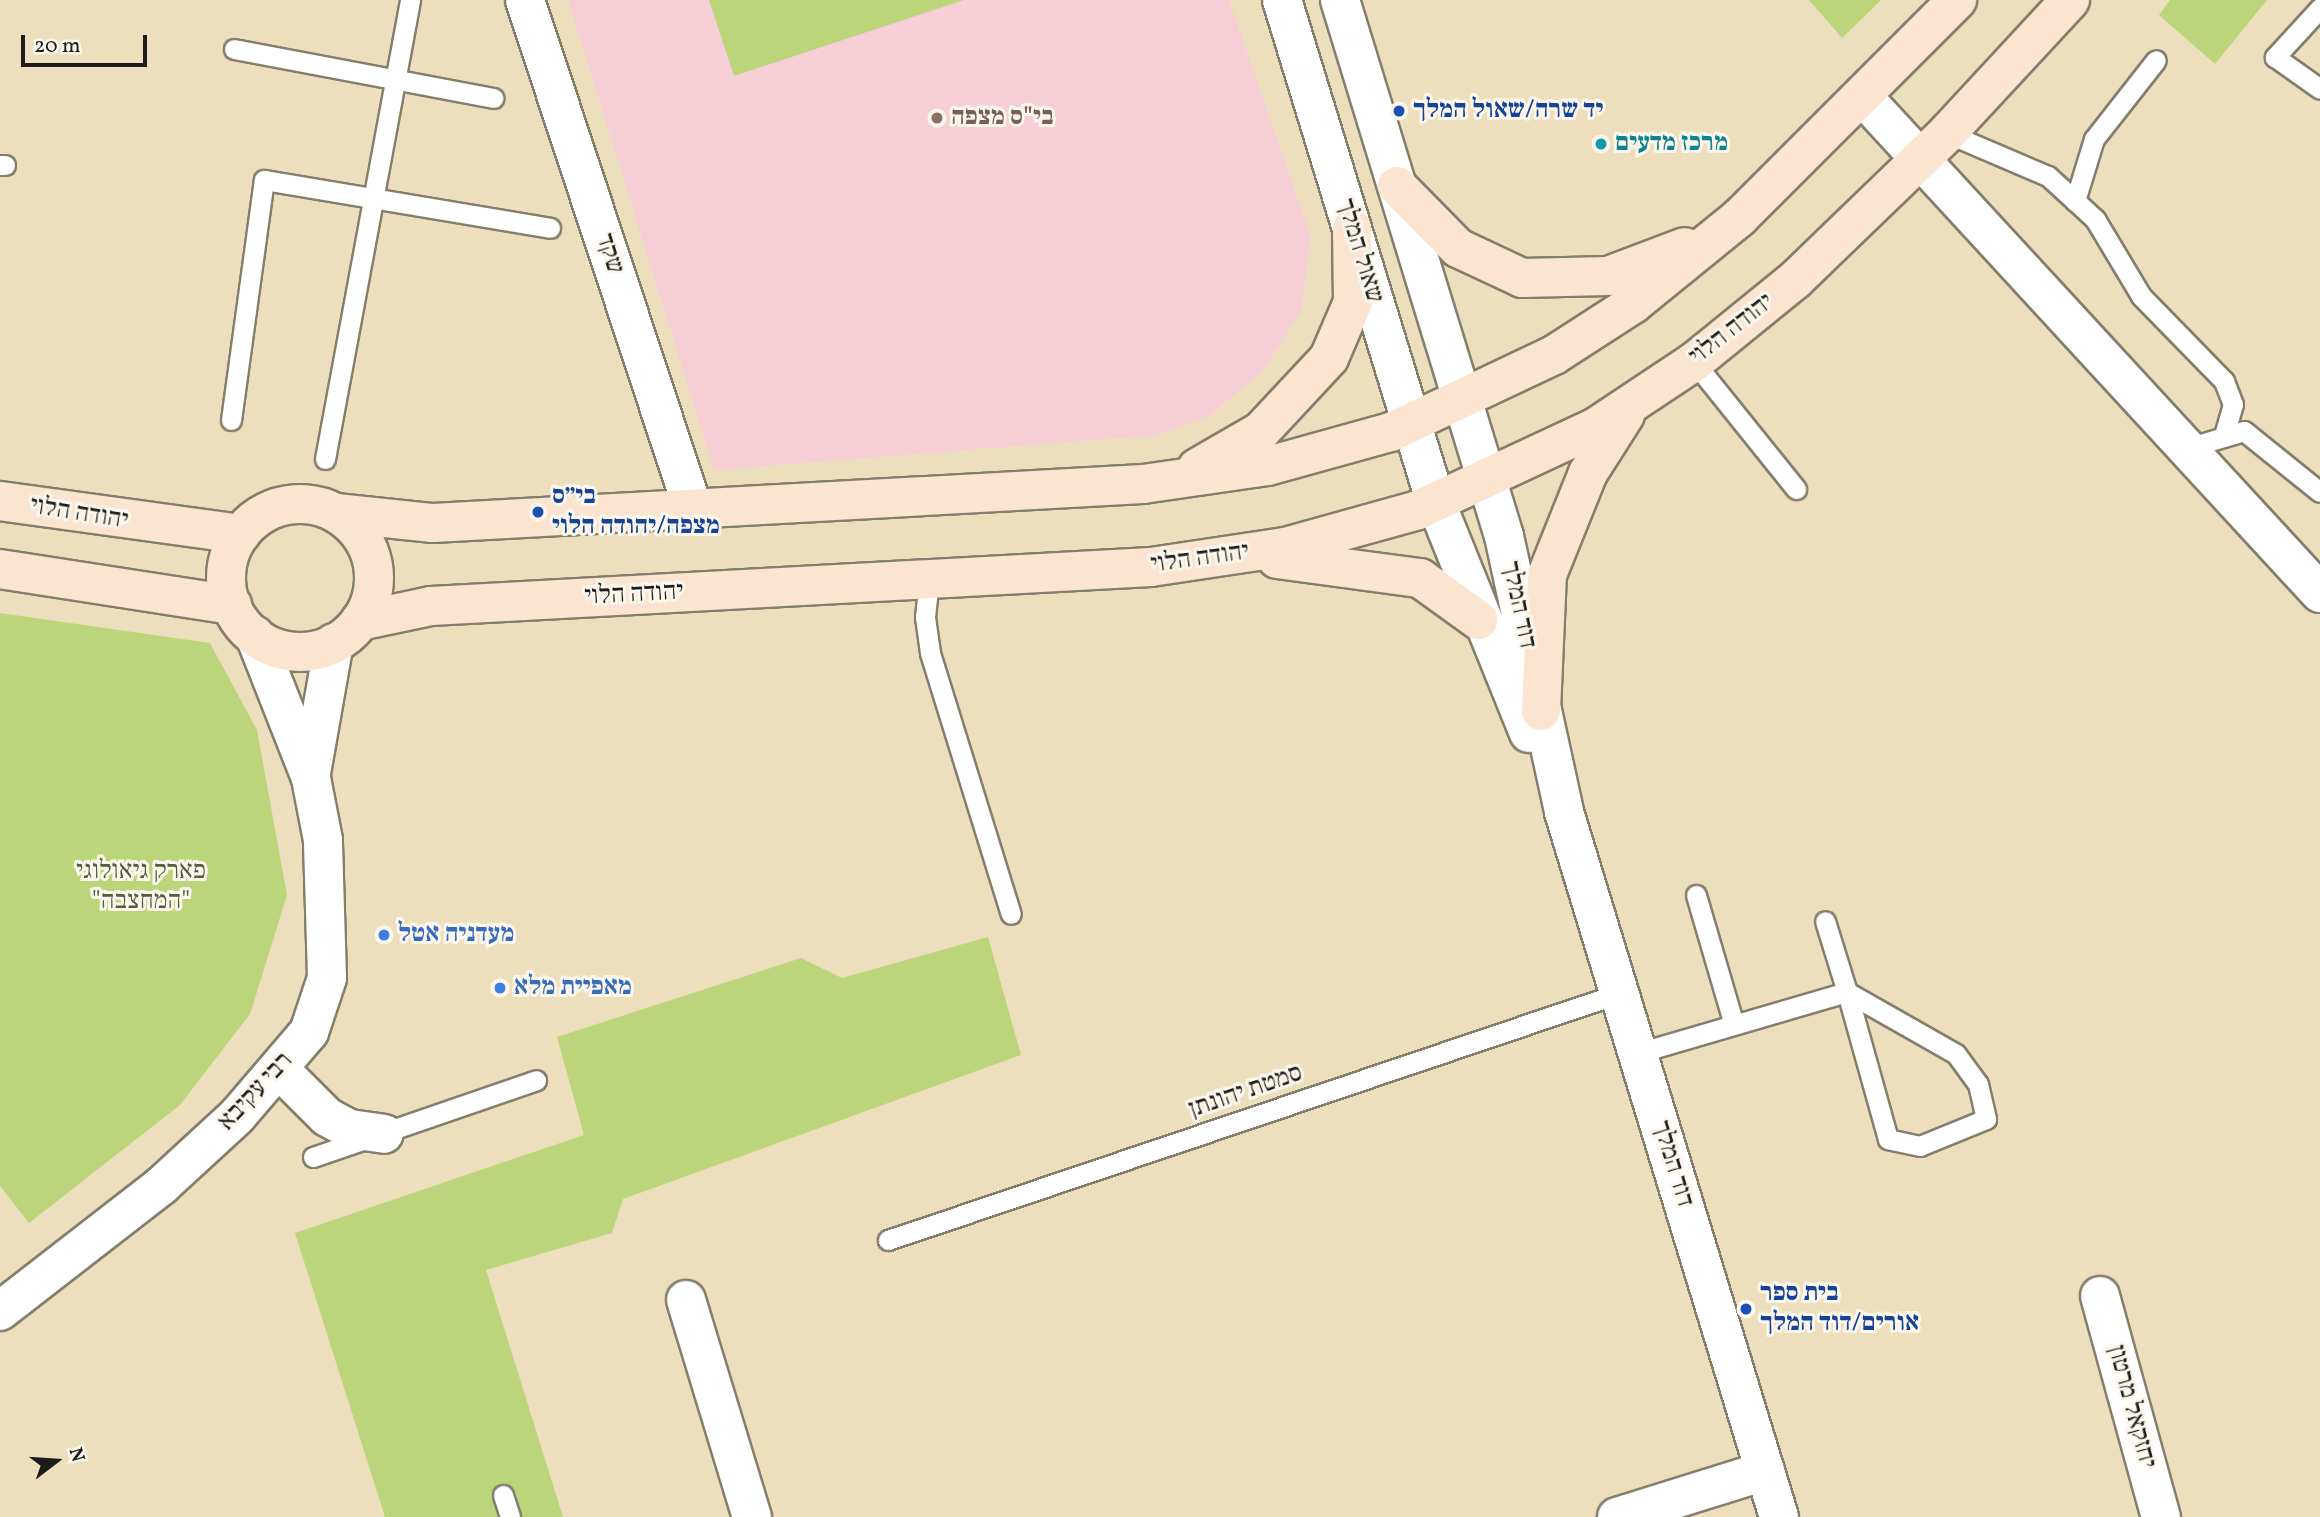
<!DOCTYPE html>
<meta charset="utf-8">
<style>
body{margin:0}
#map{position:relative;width:2320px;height:1517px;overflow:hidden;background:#eddfbd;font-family:Vollkorn,"Frank Ruhl Libre",serif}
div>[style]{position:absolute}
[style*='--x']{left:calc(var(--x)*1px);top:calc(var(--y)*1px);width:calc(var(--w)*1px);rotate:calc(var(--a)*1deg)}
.built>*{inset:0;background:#f6cfd6}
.green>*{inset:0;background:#bcd57a}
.roads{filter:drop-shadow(2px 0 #847e6c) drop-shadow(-2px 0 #847e6c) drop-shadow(0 2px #847e6c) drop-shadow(0 -2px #847e6c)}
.service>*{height:19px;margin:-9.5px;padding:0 9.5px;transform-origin:9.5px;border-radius:9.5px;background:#fff}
.minor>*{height:38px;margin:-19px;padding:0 19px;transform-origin:19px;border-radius:19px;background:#fff}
.tertiary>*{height:38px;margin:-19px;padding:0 19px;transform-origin:19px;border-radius:19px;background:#fff}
.secondary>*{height:38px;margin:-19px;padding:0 19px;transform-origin:19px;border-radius:19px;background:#fce5d0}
.secondary>.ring{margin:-19px;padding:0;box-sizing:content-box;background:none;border:38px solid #fce5d0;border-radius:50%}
.dots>*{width:19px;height:19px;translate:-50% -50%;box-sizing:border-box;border:4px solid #fbf7ec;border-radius:50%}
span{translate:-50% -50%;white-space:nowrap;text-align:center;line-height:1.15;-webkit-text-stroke:6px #fbf7ec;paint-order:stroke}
.transit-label{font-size:26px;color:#164399;font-weight:700}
.left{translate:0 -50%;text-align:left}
.education-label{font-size:26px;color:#785e54;font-weight:700}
.culture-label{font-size:26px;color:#0d838f;font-weight:700}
.street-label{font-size:26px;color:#1c1c1c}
.park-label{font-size:26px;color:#545d3d}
.shop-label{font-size:26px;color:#366cbe;font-weight:700}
.north{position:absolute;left:21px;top:1426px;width:70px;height:70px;-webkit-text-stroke:5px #fbf7ec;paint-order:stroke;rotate:73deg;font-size:19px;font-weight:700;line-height:28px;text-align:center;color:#1c1c1c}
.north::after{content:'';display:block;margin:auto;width:24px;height:32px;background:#1c1c1c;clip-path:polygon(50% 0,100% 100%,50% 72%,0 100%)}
.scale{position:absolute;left:21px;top:35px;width:126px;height:32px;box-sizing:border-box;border:4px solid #1c1c1c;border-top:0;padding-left:9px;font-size:21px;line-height:24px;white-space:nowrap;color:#1c1c1c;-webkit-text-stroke:5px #fbf7ec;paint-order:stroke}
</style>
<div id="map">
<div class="built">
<i style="clip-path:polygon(568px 0,1229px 0,1311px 237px,1301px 311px,1262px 372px,1209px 416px,1158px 435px,714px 470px)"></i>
</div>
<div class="green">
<i style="clip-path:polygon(709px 0,964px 0,734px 76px)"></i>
<i style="clip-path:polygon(1809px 0,1881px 0,1842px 38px)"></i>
<i style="clip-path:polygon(2170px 0,2267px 0,2215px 64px,2159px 15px)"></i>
<i style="clip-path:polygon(0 613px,210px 643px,257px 730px,287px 895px,250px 1014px,180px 1105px,29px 1223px,0 1186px)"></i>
<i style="clip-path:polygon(988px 937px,1021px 1055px,623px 1199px,612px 1233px,486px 1270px,563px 1517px,385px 1517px,295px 1233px,584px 1135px,557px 1037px,801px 958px,842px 978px)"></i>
</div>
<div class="roads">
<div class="service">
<i style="--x:2320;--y:8;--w:67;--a:132.6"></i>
<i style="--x:2275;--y:57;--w:55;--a:35.4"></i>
<i style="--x:234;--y:49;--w:264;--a:10.7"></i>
<i style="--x:1947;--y:133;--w:110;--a:23.1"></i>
<i style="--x:2048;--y:176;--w:64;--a:42.5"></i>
<i style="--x:2095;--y:219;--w:90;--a:59.1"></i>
<i style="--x:2141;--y:296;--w:119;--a:45.7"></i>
<i style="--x:2224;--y:381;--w:25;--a:69"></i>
<i style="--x:2233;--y:404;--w:32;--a:106"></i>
<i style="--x:0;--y:165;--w:5;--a:0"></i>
<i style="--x:2075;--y:201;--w:65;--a:-73"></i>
<i style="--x:2094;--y:139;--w:100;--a:-51.9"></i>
<i style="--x:1694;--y:362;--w:163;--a:51.2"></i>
<i style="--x:231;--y:420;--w:242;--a:-82.2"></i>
<i style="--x:264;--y:180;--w:290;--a:9.5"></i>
<i style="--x:2187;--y:448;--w:59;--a:-16.6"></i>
<i style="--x:2244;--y:431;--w:97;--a:38.8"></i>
<i style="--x:325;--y:459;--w:467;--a:-79.5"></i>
<i style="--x:929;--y:579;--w:38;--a:96"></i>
<i style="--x:925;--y:617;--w:36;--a:82"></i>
<i style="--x:930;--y:653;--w:273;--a:72.8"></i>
<i style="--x:1696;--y:895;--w:135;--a:73.7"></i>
<i style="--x:1847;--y:992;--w:125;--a:29.6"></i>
<i style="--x:1956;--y:1054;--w:37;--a:54"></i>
<i style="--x:1978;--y:1084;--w:36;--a:77"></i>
<i style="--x:1986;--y:1119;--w:71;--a:157.8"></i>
<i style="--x:1920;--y:1146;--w:33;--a:-168"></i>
<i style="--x:1888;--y:1139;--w:153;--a:-105.6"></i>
<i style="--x:1638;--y:1053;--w:218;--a:-16.3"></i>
<i style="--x:1847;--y:992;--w:74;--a:-107.2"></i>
<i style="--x:313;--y:1157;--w:236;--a:-19"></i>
<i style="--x:888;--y:1240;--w:773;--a:-18.65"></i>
<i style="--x:503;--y:1495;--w:23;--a:72"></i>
</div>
<div class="minor">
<i style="--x:525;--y:0;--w:536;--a:71.73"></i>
<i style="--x:1864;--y:98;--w:673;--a:47.35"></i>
<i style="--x:311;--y:773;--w:132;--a:-80"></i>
<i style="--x:280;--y:1070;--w:66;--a:45"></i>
<i style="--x:327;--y:1117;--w:26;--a:28"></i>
<i style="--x:350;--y:1129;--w:34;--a:8"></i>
<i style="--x:2100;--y:1296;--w:229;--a:74.6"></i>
<i style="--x:686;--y:1300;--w:227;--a:73.1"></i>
<i style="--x:0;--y:1311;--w:204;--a:-37.8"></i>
<i style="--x:161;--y:1186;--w:103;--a:-42.6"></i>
<i style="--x:237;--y:1116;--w:111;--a:-49.4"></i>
<i style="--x:309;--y:1032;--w:57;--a:-71.6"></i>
<i style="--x:327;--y:978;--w:138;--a:-91.7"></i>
<i style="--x:323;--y:840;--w:63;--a:-101"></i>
<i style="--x:311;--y:778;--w:153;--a:-111.5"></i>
<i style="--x:1617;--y:1517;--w:155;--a:-17.3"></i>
</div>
<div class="tertiary">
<i style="--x:1282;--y:0;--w:526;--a:72.98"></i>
<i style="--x:1436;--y:503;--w:248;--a:68"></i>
<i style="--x:1340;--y:0;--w:561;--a:72.99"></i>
<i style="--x:1504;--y:536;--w:282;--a:77.7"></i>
<i style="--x:1564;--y:812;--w:737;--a:73.04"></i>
</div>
<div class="secondary">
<i style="--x:1397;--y:186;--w:87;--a:45.5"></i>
<i style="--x:1458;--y:248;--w:71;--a:25.1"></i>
<i style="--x:1522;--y:278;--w:86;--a:-1.3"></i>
<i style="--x:1608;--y:276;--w:82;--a:-20.6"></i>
<i style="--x:1197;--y:468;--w:74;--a:-30"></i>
<i style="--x:1261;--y:431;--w:100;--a:-47"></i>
<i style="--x:1329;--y:358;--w:61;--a:-66.8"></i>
<i style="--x:1353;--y:302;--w:74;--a:-90.8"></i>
<i style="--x:0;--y:501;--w:243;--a:7.8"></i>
<i class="ring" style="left:226px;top:504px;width:110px;height:110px"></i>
<i style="--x:336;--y:513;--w:98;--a:5.9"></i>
<i style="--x:433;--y:523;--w:711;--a:-3.14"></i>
<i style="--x:1143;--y:484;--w:126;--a:-8.2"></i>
<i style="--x:1268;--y:466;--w:128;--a:-15.5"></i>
<i style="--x:1391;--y:432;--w:180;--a:-25.3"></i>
<i style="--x:1554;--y:355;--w:94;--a:-32.8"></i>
<i style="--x:1633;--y:304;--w:138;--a:-39.1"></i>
<i style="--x:1740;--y:217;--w:307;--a:-45"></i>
<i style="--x:1277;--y:559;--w:144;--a:7.6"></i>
<i style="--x:1420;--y:578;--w:72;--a:35.9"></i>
<i style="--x:0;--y:569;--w:235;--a:8.8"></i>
<i style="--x:360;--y:621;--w:73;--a:-11.9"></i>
<i style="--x:431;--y:606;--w:721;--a:-3.1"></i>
<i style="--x:1151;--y:567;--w:135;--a:-8.5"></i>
<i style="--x:1285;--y:547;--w:138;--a:-15.5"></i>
<i style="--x:1418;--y:510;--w:196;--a:-25"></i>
<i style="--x:1596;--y:427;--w:118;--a:-33.6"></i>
<i style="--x:1694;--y:362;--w:130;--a:-39.1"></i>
<i style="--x:1795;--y:280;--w:211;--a:-44"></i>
<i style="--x:1947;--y:133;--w:181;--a:-47.2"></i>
<i style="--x:1541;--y:711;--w:136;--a:-87.5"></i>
<i style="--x:1547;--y:575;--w:110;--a:-68.1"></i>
<i style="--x:1588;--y:473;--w:69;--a:-57.5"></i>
</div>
</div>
<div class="dots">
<i style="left:1399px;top:111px;background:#1a4fb4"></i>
<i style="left:937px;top:118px;background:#8d6e63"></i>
<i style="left:1601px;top:144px;background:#0f9aa8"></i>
<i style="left:538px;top:512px;background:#1a4fb4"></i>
<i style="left:384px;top:935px;background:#3f7fe0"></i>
<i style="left:500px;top:988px;background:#3f7fe0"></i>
<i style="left:1746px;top:1309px;background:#1a4fb4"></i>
</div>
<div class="transit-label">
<span class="left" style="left:1413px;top:111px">יד שרה/שאול המלך</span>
<span class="left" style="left:552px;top:512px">בי״ס<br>מצפה/יהודה הלוי</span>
<span class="left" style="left:1760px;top:1309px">בית ספר<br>אורים/דוד המלך</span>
</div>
<div class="education-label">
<span class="left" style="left:951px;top:118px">בי"ס מצפה</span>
</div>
<div class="culture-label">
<span class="left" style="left:1615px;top:144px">מרכז מדעים</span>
</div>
<div class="street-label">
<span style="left:1359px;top:251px;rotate:73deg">שאול המלך</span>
<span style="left:609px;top:254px;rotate:72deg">שקד</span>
<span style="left:1732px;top:330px;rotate:-38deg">יהודה הלוי</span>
<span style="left:79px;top:514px;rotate:9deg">יהודה הלוי</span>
<span style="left:1200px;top:559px;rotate:-8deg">יהודה הלוי</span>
<span style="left:634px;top:595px;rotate:-3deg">יהודה הלוי</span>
<span style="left:1518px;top:605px;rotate:78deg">דוד המלך</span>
<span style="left:256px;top:1092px;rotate:-47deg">רבי עקיבא</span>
<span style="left:1246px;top:1092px;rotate:-19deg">סמטת יהונתן</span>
<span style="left:1672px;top:1164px;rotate:73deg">דוד המלך</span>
<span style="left:2131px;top:1407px;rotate:75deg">יחזקאל מרטון</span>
</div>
<div class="park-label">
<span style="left:141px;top:887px">פארק גיאולוגי<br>"המחצבה"</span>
</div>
<div class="shop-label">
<span class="left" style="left:398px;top:935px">מעדניה אטל</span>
<span class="left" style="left:514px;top:988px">מאפיית מלא</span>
</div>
<div class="north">N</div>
<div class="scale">20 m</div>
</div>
